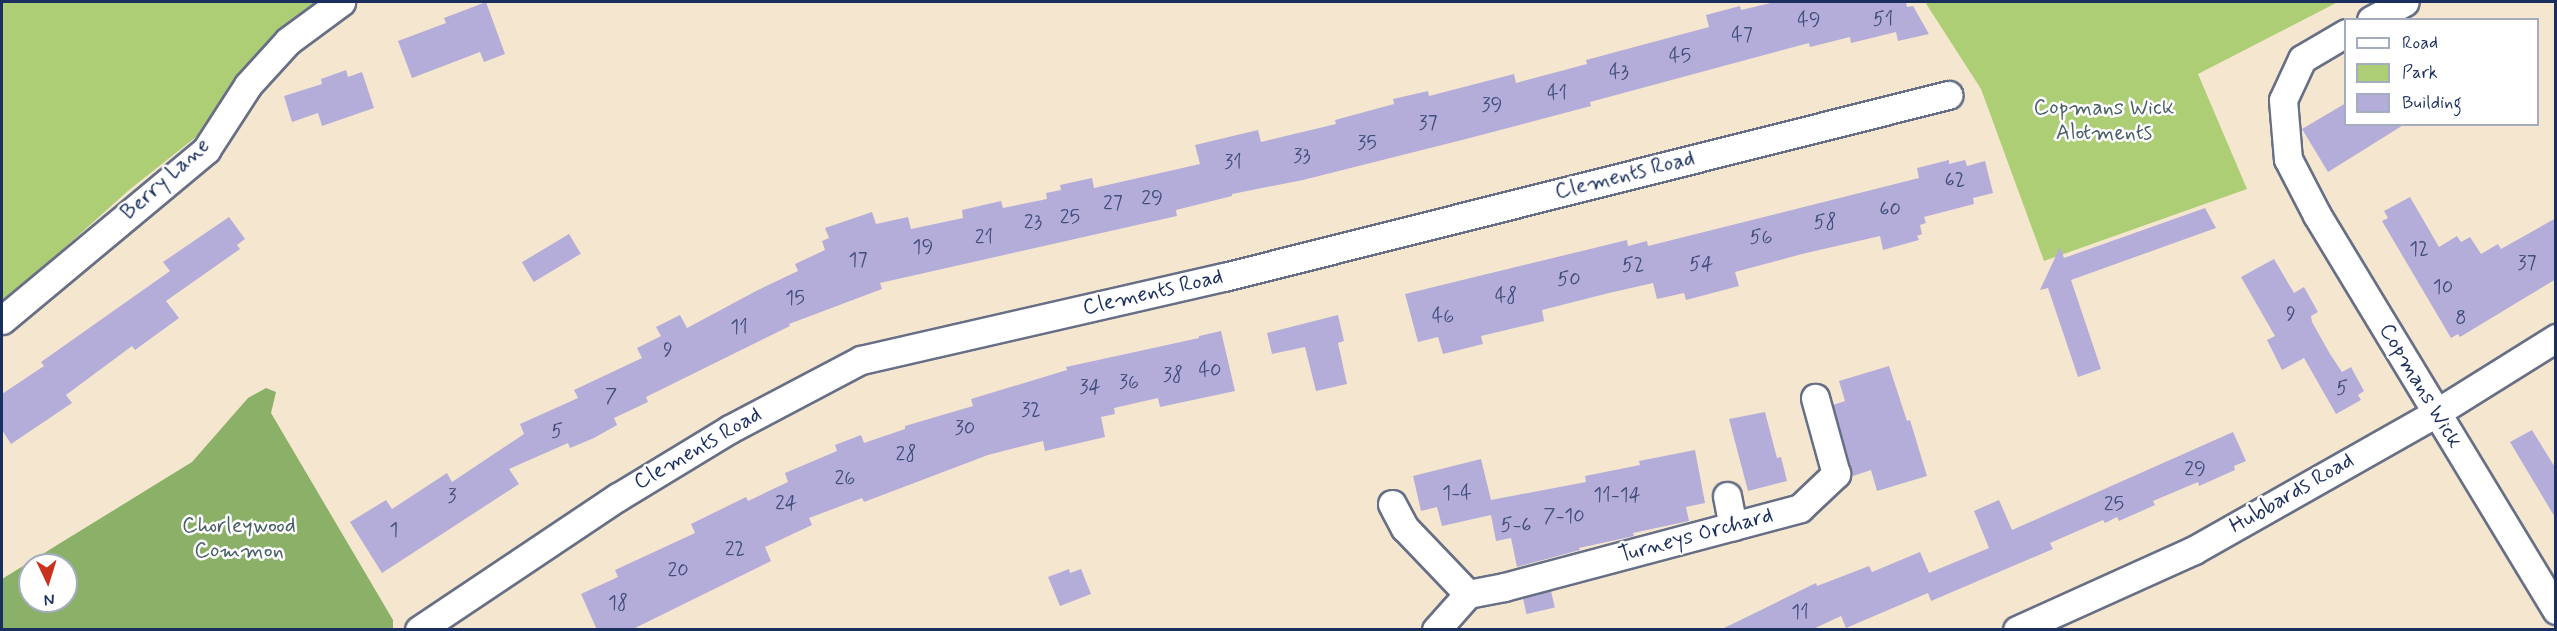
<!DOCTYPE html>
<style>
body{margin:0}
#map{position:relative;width:2557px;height:631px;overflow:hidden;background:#f5e7cf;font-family:Mynerve,sans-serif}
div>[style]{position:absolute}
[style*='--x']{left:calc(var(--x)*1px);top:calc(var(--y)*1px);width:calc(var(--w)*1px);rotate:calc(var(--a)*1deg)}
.green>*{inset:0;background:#aece76}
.forest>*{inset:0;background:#8ab167}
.building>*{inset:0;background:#b4add9;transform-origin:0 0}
.roads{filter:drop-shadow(2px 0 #676f86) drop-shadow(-2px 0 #676f86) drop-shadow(0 2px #676f86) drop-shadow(0 -2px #676f86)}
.minor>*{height:27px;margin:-13.5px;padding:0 13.5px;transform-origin:13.5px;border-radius:13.5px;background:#fff}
span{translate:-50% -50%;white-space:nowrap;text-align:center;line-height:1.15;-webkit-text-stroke:5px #fff;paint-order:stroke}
.number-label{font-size:20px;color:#414e7d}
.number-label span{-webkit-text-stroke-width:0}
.park-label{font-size:22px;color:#475f65}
.street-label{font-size:22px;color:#1b2f5e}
.frame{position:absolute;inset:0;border:3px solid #1b2f5e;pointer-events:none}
.legend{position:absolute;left:2344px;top:18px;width:195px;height:108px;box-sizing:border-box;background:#fff;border:2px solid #a4acbf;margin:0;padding:8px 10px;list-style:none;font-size:18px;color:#1b2f5e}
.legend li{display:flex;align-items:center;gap:12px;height:30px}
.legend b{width:30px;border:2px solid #a4acbf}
.north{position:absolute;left:18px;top:553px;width:60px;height:60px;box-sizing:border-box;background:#fff;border:2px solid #a4acbf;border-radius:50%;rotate:176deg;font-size:16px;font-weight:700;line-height:24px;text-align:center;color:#1b2f5e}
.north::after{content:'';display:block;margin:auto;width:21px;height:27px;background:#c8321e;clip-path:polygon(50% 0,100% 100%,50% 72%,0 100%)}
</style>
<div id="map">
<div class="green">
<i style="clip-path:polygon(2px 2px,320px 2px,201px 133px,129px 190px,2px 304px)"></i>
<i style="clip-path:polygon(1925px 2px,2338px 2px,2198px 74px,2247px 189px,2044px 261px,1981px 89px)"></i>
</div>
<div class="forest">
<i style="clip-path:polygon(evenodd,266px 388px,276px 392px,271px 413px,393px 620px,393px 629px,2px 629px,2px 579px,192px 462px,248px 398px,266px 388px,30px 565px,66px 565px,66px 601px,30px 601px,30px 565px)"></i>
</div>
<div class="building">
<i style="clip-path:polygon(486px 2px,505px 54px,484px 62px,480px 52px,412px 78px,398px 41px,446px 23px,444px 18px)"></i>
<i style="clip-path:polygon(1775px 2px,1906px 2px,1907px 7px,1913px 6px,1929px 34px,1898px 41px,1896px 32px,1851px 43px,1850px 37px,1810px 47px,1809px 43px,1590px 102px,1591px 106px,1462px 140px,1303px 180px,1232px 194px,1232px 196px,1176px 210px,1177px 216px,880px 283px,882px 289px,789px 324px,790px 326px,646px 397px,648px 402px,614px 418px,617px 425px,594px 438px,570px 448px,568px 443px,509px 469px,519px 484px,382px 573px,350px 522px,386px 500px,392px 509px,447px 473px,452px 482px,524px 434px,520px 424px,578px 398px,574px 390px,642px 358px,637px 348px,661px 336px,656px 327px,680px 315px,687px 328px,758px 290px,798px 271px,795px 264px,825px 250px,822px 241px,829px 238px,825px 228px,872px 212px,876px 224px,908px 217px,911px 229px,963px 218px,962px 210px,1001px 201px,1003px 208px,1047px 199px,1046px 193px,1061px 190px,1060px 185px,1092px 178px,1094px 188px,1200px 164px,1195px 145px,1258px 130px,1261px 142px,1336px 124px,1335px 120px,1394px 104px,1393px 99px,1428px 91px,1429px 96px,1514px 74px,1516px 83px,1587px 64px,1586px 60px,1709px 27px,1706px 15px,1740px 6px,1741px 10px)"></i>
<i style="clip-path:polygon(346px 70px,348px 77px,362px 72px,374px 108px,322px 126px,318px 113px,292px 122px,284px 96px,322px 84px,321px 79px)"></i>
<i style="clip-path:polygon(2346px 103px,2346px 124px,2405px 124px,2328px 172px,2302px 129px)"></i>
<i style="clip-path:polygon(1949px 160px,1949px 164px,1965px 160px,1967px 166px,1985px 161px,1993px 193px,1973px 198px,1974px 204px,1924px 217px,1926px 223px,1920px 225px,1922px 234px,1917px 236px,1919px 240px,1883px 250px,1880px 236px,1802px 254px,1735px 272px,1739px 286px,1686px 300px,1684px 293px,1657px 299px,1653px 283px,1609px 293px,1542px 310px,1544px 321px,1481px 336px,1483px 344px,1443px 354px,1438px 337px,1418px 342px,1405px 294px,1627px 240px,1628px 246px,1647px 241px,1648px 246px,1919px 178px,1917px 168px)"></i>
<i style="clip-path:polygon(2410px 197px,2439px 247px,2457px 236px,2461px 242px,2470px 237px,2481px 254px,2498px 244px,2501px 249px,2556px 218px,2556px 279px,2460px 337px,2458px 334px,2451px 338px,2382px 221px,2388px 218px,2384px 211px)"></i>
<i style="clip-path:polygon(2205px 208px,2216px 228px,2071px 280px,2101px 369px,2078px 377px,2048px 288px,2040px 290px,2060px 247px,2064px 258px)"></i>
<i style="clip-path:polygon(229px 217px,245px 239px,237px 245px,240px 249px,166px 301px,179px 318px,135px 350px,132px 346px,66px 395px,72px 403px,11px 444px,2px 430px,2px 394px,44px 366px,41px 362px,170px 271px,163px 262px)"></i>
<i style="left:569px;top:234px;width:23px;height:55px;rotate:59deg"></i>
<i style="clip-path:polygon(2274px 259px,2294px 293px,2304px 287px,2318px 312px,2311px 316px,2312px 322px,2330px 354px,2342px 372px,2351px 367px,2364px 391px,2358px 395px,2361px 400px,2336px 414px,2304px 358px,2282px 370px,2267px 340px,2275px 336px,2241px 277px)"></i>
<i style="clip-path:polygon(1338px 315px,1344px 341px,1338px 343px,1347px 384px,1316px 391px,1305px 347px,1272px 354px,1267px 333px)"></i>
<i style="clip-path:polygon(1221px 331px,1235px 391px,1160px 407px,1158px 398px,1114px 408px,1115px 414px,1101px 417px,1105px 437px,1045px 451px,1043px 441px,988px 455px,864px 502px,862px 498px,809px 518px,812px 525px,765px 547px,771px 561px,631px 630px,597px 630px,581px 594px,618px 577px,615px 570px,695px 533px,691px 524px,746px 497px,748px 501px,788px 482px,785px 473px,837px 451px,835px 445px,861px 435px,864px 443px,905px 429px,905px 426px,973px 406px,971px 399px,1067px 370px,1066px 367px,1199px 338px,1199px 336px)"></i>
<i style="clip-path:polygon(1889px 366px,1907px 421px,1910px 420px,1927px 476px,1877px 491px,1871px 470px,1853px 476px,1833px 405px,1845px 401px,1839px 381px)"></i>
<i style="clip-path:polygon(1765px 412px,1777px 458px,1781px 457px,1787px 481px,1748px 491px,1729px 419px)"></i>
<i style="clip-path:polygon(2532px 430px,2556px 469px,2556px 519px,2510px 442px)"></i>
<i style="clip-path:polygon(2233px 432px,2246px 461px,2234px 466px,2235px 470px,2199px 486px,2198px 482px,2153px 501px,2155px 505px,2119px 521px,2117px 517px,2105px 523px,2103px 520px,2050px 543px,2053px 549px,1931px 601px,1928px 593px,1846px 628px,1841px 616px,1811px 630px,1720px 630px,1816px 583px,1817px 586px,1869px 566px,1872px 572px,1920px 552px,1929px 573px,1989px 548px,1974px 511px,1999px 500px,2012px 530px)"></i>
<i style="clip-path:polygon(1695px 450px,1705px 503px,1686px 507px,1689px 521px,1633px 533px,1634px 536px,1579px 548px,1580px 550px,1517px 567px,1511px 538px,1496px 541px,1491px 515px,1442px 526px,1437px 507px,1421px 511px,1413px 476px,1481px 459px,1491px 500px,1586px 482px,1585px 476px,1640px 465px,1639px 461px)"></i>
<i style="clip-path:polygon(1069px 569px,1070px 573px,1081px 569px,1091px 594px,1060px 606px,1048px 577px)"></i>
<i style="left:1551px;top:591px;width:17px;height:29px;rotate:77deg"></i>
</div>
<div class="roads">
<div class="minor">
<i style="--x:2371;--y:20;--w:38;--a:-28"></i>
<i style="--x:2346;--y:33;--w:51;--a:149.4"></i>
<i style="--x:2302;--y:59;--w:45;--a:114.9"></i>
<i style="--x:2283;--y:100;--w:59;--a:85.2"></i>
<i style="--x:2288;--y:159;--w:63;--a:62.6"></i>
<i style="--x:2317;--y:215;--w:462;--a:58.8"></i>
<i style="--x:2;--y:320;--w:266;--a:-39.8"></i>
<i style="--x:206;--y:150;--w:77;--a:-57.1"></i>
<i style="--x:248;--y:85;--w:59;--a:-47.7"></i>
<i style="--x:288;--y:41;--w:66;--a:-36.3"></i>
<i style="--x:1727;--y:496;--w:31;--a:79"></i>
<i style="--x:1392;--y:504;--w:27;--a:62"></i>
<i style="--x:1405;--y:528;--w:91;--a:46.3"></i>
<i style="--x:419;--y:630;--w:239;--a:-33.8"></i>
<i style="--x:618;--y:497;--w:131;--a:-31.3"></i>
<i style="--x:730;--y:429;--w:148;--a:-27.8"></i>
<i style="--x:861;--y:360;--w:372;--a:-12.9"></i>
<i style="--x:1224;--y:277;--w:747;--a:-14.11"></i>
<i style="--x:1436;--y:630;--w:48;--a:-48.4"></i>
<i style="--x:1468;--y:594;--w:37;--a:-11"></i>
<i style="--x:1504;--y:587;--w:306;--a:-14.9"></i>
<i style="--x:1800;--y:508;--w:50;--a:-43.4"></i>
<i style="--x:1836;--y:474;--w:79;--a:-105.4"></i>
<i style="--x:2017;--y:630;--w:194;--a:-24.3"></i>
<i style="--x:2194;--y:550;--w:278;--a:-29.5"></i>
<i style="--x:2436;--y:413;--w:142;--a:-32"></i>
</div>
</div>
<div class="number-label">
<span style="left:1883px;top:19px">51</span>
<span style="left:1809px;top:20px">49</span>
<span style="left:1742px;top:35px">47</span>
<span style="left:1680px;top:56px">45</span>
<span style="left:1619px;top:72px">43</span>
<span style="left:1557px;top:93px">41</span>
<span style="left:1492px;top:105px">39</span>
<span style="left:1428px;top:123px">37</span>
<span style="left:1367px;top:143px">35</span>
<span style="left:1302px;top:156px">33</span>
<span style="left:1233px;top:162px">31</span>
<span style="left:1955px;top:180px">62</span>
<span style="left:1152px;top:198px">29</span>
<span style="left:1113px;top:203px">27</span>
<span style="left:1890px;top:209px">60</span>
<span style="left:1070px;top:217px">25</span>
<span style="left:1033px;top:222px">23</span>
<span style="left:1825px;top:222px">58</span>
<span style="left:984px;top:237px">21</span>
<span style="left:1761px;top:237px">56</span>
<span style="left:923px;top:247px">19</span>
<span style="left:2419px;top:249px">12</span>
<span style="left:858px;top:260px">17</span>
<span style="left:2527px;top:263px">37</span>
<span style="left:1701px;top:264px">54</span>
<span style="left:1633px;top:265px">52</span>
<span style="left:1569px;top:279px">50</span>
<span style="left:2443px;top:287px">10</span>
<span style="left:1506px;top:296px">48</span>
<span style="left:795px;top:298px">15</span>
<span style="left:2291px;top:314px">9</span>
<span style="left:1443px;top:316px">46</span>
<span style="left:2461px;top:318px">8</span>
<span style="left:739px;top:327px">11</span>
<span style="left:668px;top:350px">9</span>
<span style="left:1210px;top:370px">40</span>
<span style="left:1173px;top:375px">38</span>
<span style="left:1129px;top:382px">36</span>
<span style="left:1090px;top:387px">34</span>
<span style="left:2342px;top:388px">5</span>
<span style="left:611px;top:396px">7</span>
<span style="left:1031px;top:410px">32</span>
<span style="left:965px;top:428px">30</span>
<span style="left:557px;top:431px">5</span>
<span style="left:906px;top:454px">28</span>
<span style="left:2195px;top:469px">29</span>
<span style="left:845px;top:478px">26</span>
<span style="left:1457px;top:493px">1-4</span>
<span style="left:1617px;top:495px">11-14</span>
<span style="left:452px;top:496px">3</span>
<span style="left:786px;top:503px">24</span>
<span style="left:2114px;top:504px">25</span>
<span style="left:1564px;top:516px">7-10</span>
<span style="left:1516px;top:525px">5-6</span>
<span style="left:394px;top:530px">1</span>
<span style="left:735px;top:549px">22</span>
<span style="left:678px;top:570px">20</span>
<span style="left:618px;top:603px">18</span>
<span style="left:1800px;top:612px">11</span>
</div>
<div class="park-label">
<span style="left:2104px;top:121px">Copmans Wick<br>Alotments</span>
<span style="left:239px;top:539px">Chorleywood<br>Common</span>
</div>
<div class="street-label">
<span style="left:1625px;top:176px;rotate:-14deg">Clements Road</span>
<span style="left:166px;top:180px;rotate:-42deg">Berry Lane</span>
<span style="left:1153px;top:293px;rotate:-13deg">Clements Road</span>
<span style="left:2420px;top:386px;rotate:59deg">Copmans Wick</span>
<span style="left:698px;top:449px;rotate:-30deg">Clements Road</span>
<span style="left:2292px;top:494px;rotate:-30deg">Hubbards Road</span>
<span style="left:1696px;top:536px;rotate:-15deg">Turneys Orchard</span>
</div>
<div class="frame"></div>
<ul class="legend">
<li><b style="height:8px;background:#fff"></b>Road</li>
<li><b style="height:16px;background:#aece76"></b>Park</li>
<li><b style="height:16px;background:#b4add9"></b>Building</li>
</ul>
<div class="north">N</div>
</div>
